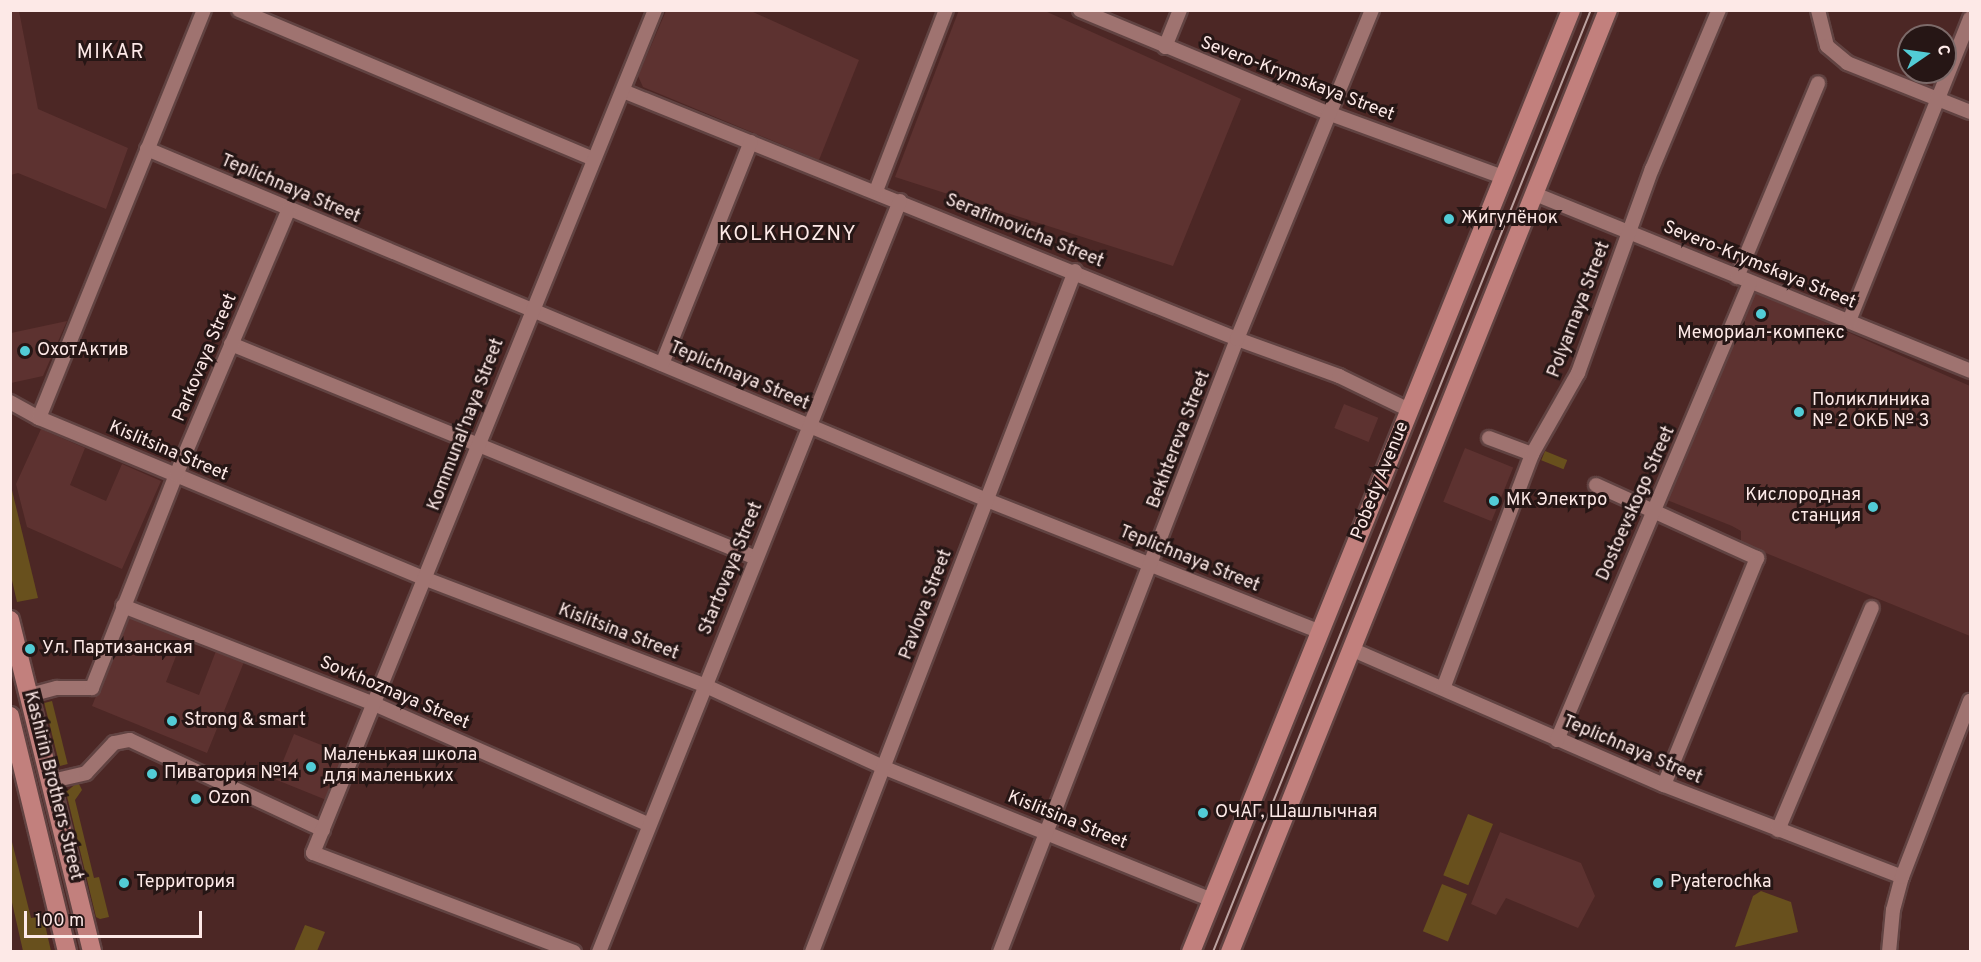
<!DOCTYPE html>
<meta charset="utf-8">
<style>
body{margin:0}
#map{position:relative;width:1981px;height:962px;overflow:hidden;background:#4c2725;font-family:Overpass,sans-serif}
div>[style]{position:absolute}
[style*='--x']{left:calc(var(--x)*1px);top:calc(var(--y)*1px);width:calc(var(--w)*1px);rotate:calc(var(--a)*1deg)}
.built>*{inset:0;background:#5d3230;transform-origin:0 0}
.green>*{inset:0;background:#68501d;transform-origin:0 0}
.roads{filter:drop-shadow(2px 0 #614342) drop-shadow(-2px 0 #614342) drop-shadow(0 2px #614342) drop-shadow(0 -2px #614342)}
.street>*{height:14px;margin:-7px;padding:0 7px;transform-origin:7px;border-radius:7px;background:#9f7370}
.primary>*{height:18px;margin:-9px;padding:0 9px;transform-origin:9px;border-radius:9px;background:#c2807d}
.tram>*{height:1.5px;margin:-0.75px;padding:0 0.75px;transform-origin:0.75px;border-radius:0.75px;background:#bca2a0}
.dots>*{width:16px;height:16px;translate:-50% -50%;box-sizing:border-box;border:3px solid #261615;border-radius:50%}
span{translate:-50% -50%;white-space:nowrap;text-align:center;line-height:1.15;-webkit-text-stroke:6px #261615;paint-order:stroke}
.street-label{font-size:18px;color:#fde9e7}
.poi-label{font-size:18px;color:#fde9e7}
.left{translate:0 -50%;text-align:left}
.right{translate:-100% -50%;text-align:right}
.neighbourhood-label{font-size:20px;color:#fde9e7;letter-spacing:1.5px}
.quarter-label{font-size:21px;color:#fde9e7;letter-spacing:1.5px}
.frame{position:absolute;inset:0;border:12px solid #fde9e7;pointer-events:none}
.north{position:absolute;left:1897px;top:24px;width:60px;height:60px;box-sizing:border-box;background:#261615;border:2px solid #7c6a69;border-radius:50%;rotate:77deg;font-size:16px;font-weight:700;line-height:24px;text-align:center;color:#fde9e7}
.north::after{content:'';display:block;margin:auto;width:21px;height:27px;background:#52ccd6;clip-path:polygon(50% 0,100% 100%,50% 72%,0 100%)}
.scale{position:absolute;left:24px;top:911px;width:178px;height:27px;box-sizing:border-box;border:3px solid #fde9e7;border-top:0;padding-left:8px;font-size:18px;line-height:21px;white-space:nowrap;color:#fde9e7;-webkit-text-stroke:4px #261615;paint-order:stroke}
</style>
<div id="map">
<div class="built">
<i style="clip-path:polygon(959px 10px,1045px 11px,1241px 99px,1173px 266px,895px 177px)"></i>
<i style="clip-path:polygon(10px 11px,19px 11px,38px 109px,128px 148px,106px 209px,18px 173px,11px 175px)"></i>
<i style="clip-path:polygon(666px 11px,751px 11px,859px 60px,819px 160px,643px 87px,638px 76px)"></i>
<i style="clip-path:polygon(1752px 290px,1970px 386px,1970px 636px,1741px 543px,1741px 531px,1732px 526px,1667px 500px)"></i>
<i style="clip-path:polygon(67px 321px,43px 376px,11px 383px,11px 333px)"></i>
<i style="left:1344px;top:404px;width:37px;height:26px;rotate:22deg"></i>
<i style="clip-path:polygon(41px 429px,85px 448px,70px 485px,106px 501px,122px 464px,161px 481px,122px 569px,27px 527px,16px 484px)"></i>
<i style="left:1465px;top:448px;width:52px;height:58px;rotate:22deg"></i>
<i style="clip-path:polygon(128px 616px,183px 638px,166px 682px,199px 695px,216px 651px,244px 662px,207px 753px,92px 706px)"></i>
<i style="left:294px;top:734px;width:56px;height:49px;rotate:22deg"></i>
<i style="clip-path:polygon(1500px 832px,1581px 863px,1595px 896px,1578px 928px,1506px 898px,1496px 915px,1471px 904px)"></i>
</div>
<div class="green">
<i style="left:1545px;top:451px;width:24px;height:10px;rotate:22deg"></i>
<i style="clip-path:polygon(10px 482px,38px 598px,17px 602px,11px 576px)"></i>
<i style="left:52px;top:701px;width:65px;height:8px;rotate:76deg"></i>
<i style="clip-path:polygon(78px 782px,82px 790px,75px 800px,94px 878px,99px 877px,109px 917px,100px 919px,96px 917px,66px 792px)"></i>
<i style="left:1468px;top:814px;width:27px;height:66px;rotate:22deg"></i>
<i style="clip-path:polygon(11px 838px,31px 918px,43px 916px,51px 951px,23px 951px,11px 898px)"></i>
<i style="left:1442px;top:884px;width:27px;height:51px;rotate:22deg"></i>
<i style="clip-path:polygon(1761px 891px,1791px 902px,1798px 932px,1735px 947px,1753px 896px)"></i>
<i style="clip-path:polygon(305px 925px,325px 932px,317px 951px,294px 951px)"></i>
</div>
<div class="roads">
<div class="street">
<i style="--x:239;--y:10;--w:385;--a:22.8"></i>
<i style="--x:1080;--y:10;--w:269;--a:22.6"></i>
<i style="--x:1328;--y:113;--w:186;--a:20.1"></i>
<i style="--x:1818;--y:10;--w:37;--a:76"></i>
<i style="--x:1827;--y:46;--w:26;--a:40"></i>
<i style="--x:1847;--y:63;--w:132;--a:21.7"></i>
<i style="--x:1165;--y:47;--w:40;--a:-68"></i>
<i style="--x:623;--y:91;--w:662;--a:21.99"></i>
<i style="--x:1237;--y:339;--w:109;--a:19.9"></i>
<i style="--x:1339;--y:376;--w:78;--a:25.9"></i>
<i style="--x:147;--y:149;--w:910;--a:22.68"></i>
<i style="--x:987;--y:500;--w:358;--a:21.6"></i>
<i style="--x:876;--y:191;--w:194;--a:-68.9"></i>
<i style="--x:1535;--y:194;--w:470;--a:22.1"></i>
<i style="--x:1737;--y:277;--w:210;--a:-67.3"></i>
<i style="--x:1849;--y:321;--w:326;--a:-68.2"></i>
<i style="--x:231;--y:344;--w:567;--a:22.18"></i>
<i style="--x:662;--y:364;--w:239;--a:-68.2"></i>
<i style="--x:10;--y:402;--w:33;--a:29"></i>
<i style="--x:39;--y:418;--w:419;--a:22.6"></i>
<i style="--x:426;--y:579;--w:300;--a:20.9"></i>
<i style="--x:706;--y:686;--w:197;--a:24.6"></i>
<i style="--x:885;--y:768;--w:353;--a:22"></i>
<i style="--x:39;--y:418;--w:440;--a:-68"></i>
<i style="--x:1489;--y:438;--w:46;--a:20.4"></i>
<i style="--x:1596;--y:485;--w:177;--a:24.4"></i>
<i style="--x:1757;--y:558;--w:245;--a:112.3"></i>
<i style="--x:123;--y:606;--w:269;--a:21.3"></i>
<i style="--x:374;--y:704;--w:299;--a:23.7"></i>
<i style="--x:1351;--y:649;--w:341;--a:23.5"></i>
<i style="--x:1664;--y:785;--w:255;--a:21.1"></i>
<i style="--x:1444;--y:686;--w:248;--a:-69.2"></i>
<i style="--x:1532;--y:454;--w:93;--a:-60.4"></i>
<i style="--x:1578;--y:373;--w:217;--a:-70.1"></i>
<i style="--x:1652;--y:169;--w:173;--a:-67.2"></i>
<i style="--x:30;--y:695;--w:28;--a:-15"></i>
<i style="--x:57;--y:688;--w:35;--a:0"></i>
<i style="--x:92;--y:688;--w:229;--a:-68.5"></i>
<i style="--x:176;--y:475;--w:289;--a:-67"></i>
<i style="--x:1557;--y:740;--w:496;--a:-67.1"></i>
<i style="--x:52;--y:781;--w:35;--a:-13"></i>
<i style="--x:86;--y:773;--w:41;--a:-47"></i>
<i style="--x:114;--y:743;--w:16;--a:-11"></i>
<i style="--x:130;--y:740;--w:213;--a:25"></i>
<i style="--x:1778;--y:830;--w:241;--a:-67.1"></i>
<i style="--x:574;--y:952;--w:279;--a:-159.2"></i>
<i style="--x:313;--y:853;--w:910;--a:-67.92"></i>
<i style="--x:599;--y:952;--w:809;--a:-68.16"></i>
<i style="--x:812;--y:952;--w:730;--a:-68.88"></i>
<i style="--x:1000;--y:952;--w:657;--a:-68.86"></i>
<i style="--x:1237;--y:339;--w:356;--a:-67.7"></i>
<i style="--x:1889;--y:952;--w:42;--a:-84.6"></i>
<i style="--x:1893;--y:910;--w:34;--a:-75"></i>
<i style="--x:1902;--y:877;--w:189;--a:-68.9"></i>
</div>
<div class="primary">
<i style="--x:10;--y:620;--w:342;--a:76.1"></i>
<i style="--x:10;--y:716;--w:243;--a:76.4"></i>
<i style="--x:1191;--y:952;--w:1016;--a:-68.03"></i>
<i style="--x:1230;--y:952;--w:1015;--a:-68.14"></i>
</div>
</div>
<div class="tram">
<i style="--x:1213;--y:952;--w:1015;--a:-68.14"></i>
</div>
<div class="dots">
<i style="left:1449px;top:219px;background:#52ccd6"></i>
<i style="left:1761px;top:314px;background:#52ccd6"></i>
<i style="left:25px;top:351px;background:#52ccd6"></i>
<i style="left:1799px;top:412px;background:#52ccd6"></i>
<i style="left:1494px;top:501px;background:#52ccd6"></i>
<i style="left:1873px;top:507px;background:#52ccd6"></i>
<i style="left:30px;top:649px;background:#52ccd6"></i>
<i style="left:172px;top:721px;background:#52ccd6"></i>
<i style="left:311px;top:767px;background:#52ccd6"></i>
<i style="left:152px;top:774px;background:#52ccd6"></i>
<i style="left:196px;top:799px;background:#52ccd6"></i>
<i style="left:1203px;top:813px;background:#52ccd6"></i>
<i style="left:124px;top:883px;background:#52ccd6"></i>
<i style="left:1658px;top:883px;background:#52ccd6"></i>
</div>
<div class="street-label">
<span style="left:1297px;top:80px;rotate:21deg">Severo-Krymskaya Street</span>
<span style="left:290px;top:190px;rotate:23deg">Teplichnaya Street</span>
<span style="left:1024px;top:232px;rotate:22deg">Serafimovicha Street</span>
<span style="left:1759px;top:266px;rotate:22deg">Severo-Krymskaya Street</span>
<span style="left:1580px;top:310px;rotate:-69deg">Polyarnaya Street</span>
<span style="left:206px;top:358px;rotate:-67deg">Parkovaya Street</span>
<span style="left:739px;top:377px;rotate:23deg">Teplichnaya Street</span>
<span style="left:467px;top:425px;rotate:-69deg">Kommunal'naya Street</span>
<span style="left:1180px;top:440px;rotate:-69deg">Bekhtereva Street</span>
<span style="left:168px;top:452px;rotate:23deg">Kislitsina Street</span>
<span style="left:1381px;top:481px;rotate:-68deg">Pobedy Avenue</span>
<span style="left:1637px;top:504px;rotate:-66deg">Dostoevskogo Street</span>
<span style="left:1189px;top:560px;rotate:22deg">Teplichnaya Street</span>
<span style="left:732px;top:569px;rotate:-68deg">Startovaya Street</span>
<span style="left:927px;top:605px;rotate:-69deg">Pavlova Street</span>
<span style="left:618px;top:633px;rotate:21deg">Kislitsina Street</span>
<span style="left:394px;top:694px;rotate:23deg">Sovkhoznaya Street</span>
<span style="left:1632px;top:751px;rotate:23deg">Teplichnaya Street</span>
<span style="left:52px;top:786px;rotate:76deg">Kashirin Brothers Street</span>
<span style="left:1067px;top:821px;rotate:22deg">Kislitsina Street</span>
</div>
<div class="poi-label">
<span class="left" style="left:1461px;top:219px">Жигулёнок</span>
<span style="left:1761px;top:334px">Мемориал-компекс</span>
<span class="left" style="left:37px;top:351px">ОхотАктив</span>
<span class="left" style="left:1812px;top:412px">Поликлиника<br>№ 2 ОКБ № 3</span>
<span class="right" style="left:1861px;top:507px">Кислородная<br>станция</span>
<span class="left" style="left:1506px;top:501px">МК Электро</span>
<span class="left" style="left:42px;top:649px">Ул. Партизанская</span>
<span class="left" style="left:184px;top:721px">Strong &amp; smart</span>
<span class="left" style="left:323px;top:767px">Маленькая школа<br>для маленьких</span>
<span class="left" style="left:164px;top:774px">Пиватория №14</span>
<span class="left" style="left:208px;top:799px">Ozon</span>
<span class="left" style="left:1215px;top:813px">ОЧАГ, Шашлычная</span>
<span class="left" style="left:136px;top:883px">Территория</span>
<span class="left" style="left:1670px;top:883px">Pyaterochka</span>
</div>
<div class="neighbourhood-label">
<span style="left:111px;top:53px">MIKAR</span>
</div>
<div class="quarter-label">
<span style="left:788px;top:235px">KOLKHOZNY</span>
</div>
<div class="frame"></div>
<div class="north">С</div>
<div class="scale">100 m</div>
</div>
